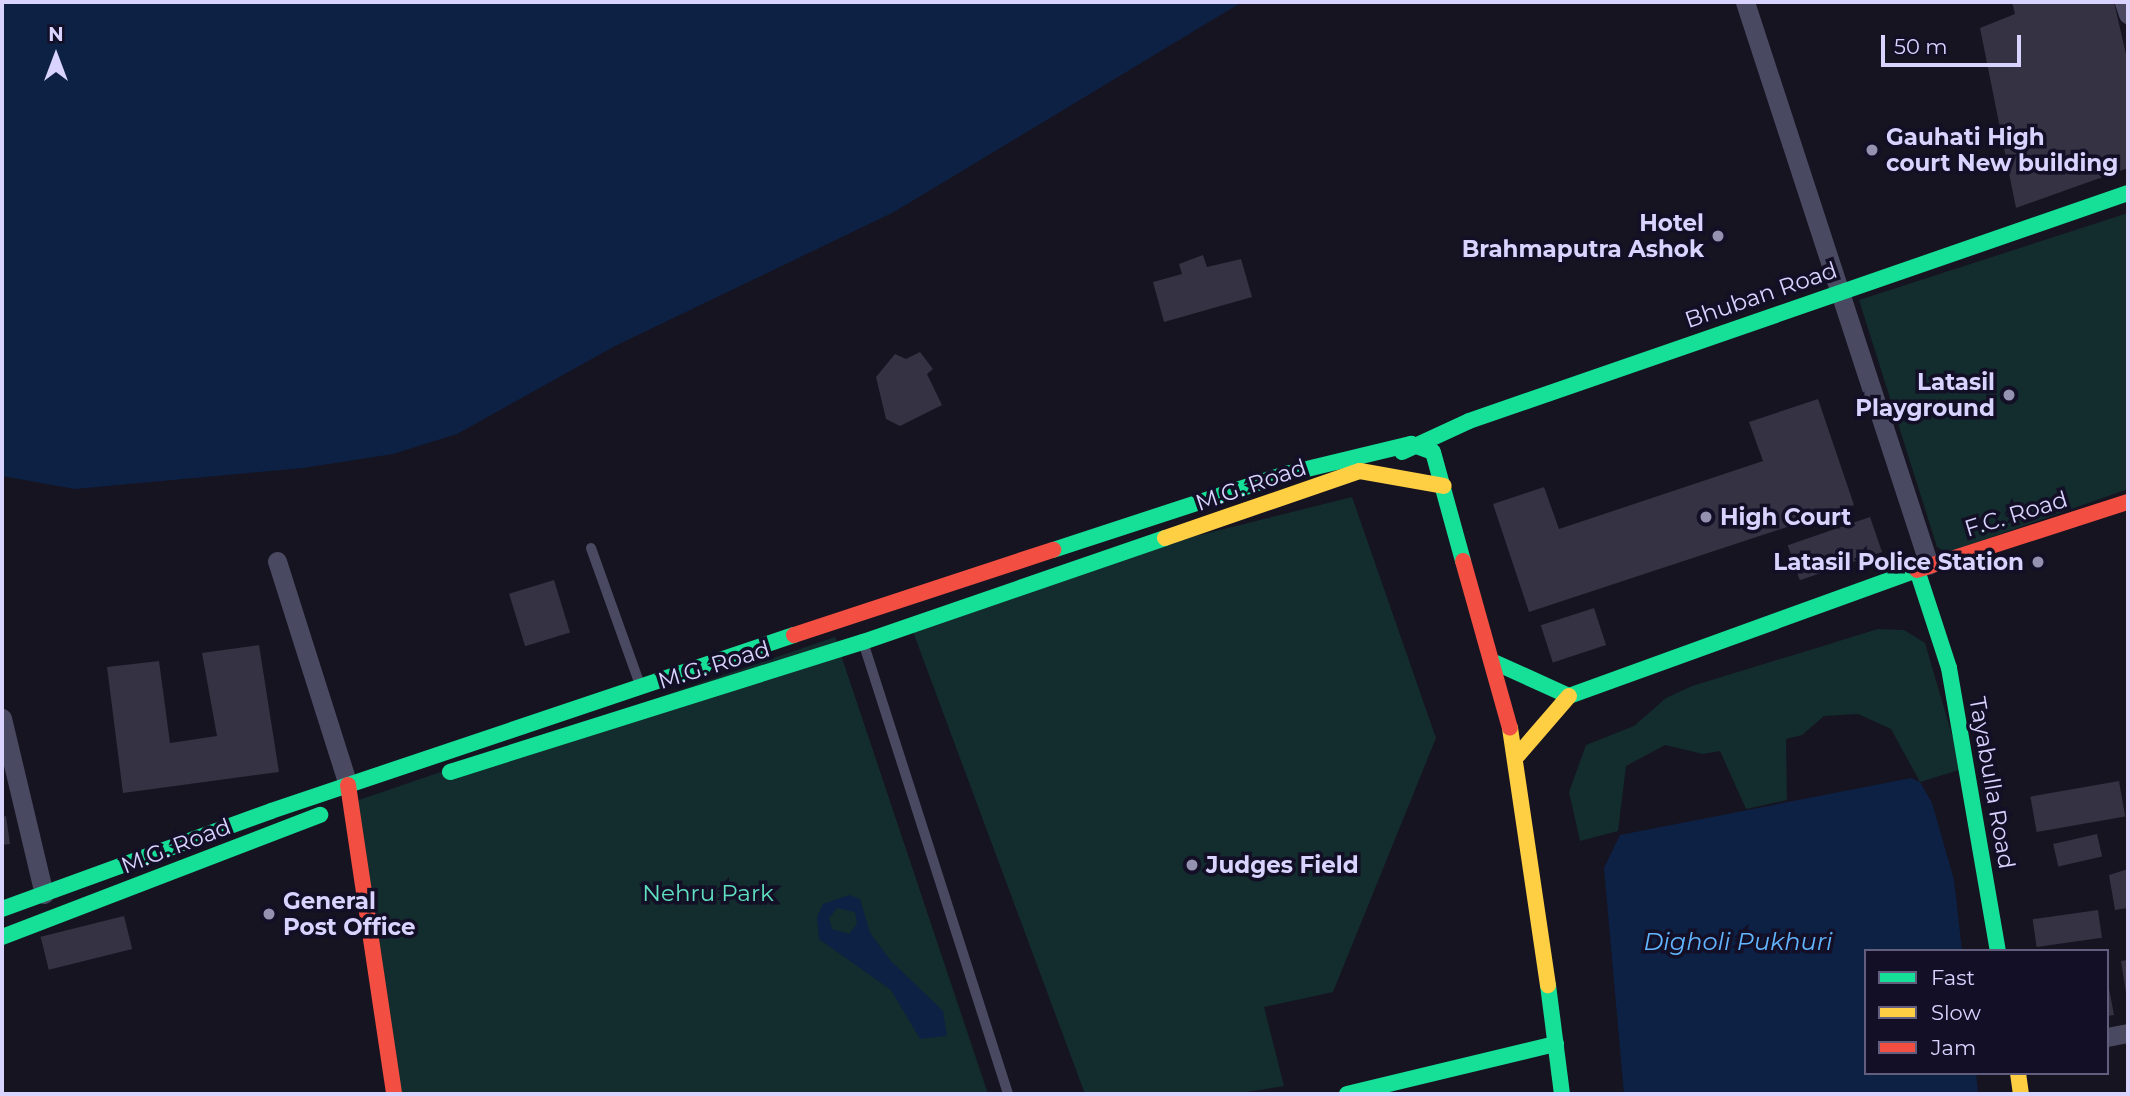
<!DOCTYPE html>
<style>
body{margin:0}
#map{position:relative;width:2130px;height:1096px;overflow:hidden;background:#161421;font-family:Montserrat,sans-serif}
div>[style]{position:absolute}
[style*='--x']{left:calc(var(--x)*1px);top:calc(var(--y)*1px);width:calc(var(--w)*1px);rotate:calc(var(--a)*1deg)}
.green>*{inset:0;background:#132c2d}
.water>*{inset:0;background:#0d2144}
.building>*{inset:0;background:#343243;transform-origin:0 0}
.lane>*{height:10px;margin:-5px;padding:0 5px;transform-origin:5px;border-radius:5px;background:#4a4962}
.street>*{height:19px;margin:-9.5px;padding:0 9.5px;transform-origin:9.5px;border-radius:9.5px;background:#4a4962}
.fast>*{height:16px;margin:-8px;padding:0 8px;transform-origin:8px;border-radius:8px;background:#16e098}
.slow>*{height:16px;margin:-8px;padding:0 8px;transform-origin:8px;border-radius:8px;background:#ffcf43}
.jam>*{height:16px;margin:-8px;padding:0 8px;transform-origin:8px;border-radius:8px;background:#f24e42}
.dots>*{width:19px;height:19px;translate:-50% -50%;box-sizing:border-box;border:4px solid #130f26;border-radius:50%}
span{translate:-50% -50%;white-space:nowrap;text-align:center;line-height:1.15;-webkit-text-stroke:7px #130f26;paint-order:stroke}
.poi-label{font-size:23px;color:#d9d4ff;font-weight:700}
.left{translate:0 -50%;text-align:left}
.right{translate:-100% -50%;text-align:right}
.street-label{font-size:23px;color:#d9d4ff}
.park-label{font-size:23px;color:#5fe0c0}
.water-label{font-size:24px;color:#62b6ff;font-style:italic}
.frame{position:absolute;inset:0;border:4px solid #d9d4ff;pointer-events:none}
.legend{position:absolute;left:1864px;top:949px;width:245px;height:126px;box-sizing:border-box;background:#130f26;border:2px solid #625e7d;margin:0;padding:9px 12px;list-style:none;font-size:21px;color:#d9d4ff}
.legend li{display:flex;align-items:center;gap:14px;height:35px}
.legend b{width:35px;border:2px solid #625e7d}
.north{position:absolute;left:21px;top:21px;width:70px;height:70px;-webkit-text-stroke:5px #130f26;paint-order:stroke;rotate:0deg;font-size:19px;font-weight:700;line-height:28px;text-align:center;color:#d9d4ff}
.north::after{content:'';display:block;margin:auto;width:24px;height:32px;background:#d9d4ff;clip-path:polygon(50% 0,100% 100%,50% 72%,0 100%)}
.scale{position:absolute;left:1881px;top:35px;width:140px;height:32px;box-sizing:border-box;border:4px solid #d9d4ff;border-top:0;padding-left:9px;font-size:21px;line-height:24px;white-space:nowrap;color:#d9d4ff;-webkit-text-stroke:5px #130f26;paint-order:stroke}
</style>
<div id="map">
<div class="green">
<i style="clip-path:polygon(2128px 213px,2128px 489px,1947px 553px,1937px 547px,1859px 300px)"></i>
<i style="clip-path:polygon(1352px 497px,1436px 738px,1333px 992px,1264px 1007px,1284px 1086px,1234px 1094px,1085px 1094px,909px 621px,1116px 556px)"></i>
<i style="clip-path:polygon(1878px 629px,1904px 630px,1925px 643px,1962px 769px,1920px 782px,1891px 729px,1858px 714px,1824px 716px,1802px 735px,1786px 739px,1787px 800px,1746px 809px,1720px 751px,1703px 754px,1665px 745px,1626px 766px,1618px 831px,1580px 841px,1569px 792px,1586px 745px,1634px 726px,1666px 698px,1692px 686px)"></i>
<i style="clip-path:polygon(835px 637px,988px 1094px,397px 1094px,353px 802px)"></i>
</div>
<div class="water">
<i style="clip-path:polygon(2px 2px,1242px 2px,894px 212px,615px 346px,457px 434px,393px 454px,303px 468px,75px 489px,2px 476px)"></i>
<i style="clip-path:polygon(1911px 778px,1920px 782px,1932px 803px,1954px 880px,1962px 951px,1866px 951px,1866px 1073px,1976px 1073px,1978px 1094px,1624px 1094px,1604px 868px,1620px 835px)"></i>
<i style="clip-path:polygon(evenodd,849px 895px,860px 899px,870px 933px,891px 961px,943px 1011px,947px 1036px,920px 1039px,891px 990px,819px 939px,817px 917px,823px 904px,849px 895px,837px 908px,855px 912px,857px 924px,849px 934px,832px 929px,829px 918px,837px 908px)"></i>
</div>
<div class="building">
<i style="clip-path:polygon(2012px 2px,2114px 2px,2128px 63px,2128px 168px,2016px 208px,1980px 28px,2015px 14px)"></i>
<i style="clip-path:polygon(1203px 255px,1207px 267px,1241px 259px,1252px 297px,1164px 322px,1153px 282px,1182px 274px,1179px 264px)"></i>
<i style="clip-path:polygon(920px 352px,933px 369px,927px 374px,942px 405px,900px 426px,886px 419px,876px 377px,895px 354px,906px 359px)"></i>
<i style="clip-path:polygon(1818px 399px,1854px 505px,1529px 612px,1493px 504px,1544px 487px,1559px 529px,1763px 461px,1749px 422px)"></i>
<i style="left:1870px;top:517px;width:37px;height:87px;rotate:71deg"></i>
<i style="left:554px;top:580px;width:55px;height:47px;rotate:73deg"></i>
<i style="left:1594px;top:608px;width:39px;height:56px;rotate:72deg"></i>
<i style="clip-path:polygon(259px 645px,279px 772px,123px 793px,107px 667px,159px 661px,170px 743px,217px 736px,202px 653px)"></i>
<i style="left:2119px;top:781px;width:36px;height:90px;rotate:80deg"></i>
<i style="clip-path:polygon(6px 816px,10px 844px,2px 845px,2px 817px)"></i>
<i style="left:2097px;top:834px;width:23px;height:45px;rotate:77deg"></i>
<i style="clip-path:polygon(2128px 869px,2128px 908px,2115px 910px,2109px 875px)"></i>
<i style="left:2098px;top:910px;width:28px;height:66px;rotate:82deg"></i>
<i style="left:124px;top:916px;width:34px;height:86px;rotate:76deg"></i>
<i style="clip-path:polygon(2128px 960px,2128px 1000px,2127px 1000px,2121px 961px)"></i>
<i style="clip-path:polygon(2107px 978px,2114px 1015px,2107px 1016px)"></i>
</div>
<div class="lane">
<i style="--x:591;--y:548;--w:142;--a:70.3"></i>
<i style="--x:864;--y:645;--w:472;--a:72.2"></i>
</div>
<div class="street">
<i style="--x:1745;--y:2;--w:592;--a:71.9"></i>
<i style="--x:2124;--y:2;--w:13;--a:72"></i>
<i style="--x:277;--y:561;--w:235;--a:72.4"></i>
<i style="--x:2;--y:718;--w:181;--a:76.6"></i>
<i style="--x:2107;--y:1037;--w:21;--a:-11"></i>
</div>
<div class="fast">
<i style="--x:1402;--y:452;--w:74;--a:-24.8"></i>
<i style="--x:1469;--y:421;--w:697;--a:-19.08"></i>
<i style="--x:1053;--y:550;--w:245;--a:-18.1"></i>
<i style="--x:1286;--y:474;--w:129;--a:-13.5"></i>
<i style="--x:1411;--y:444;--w:23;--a:20"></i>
<i style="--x:1433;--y:452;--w:113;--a:74.6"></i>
<i style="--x:1496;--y:663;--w:80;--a:24.3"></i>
<i style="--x:1569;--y:696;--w:370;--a:-19.9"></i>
<i style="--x:1917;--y:570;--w:103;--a:71.9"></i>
<i style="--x:1949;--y:668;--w:287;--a:80.2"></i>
<i style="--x:450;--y:772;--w:433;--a:-17.5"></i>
<i style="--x:863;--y:642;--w:319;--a:-19"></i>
<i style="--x:2;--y:909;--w:286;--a:-20"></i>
<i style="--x:271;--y:811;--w:552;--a:-18.6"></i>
<i style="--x:2;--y:937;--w:341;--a:-21"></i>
<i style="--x:1548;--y:985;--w:110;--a:82.7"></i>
<i style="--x:1347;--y:1094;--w:215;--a:-13.5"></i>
</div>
<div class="slow">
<i style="--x:1165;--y:538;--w:206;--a:-19"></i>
<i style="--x:1360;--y:471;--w:85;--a:10.1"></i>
<i style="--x:1510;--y:728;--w:260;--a:81.6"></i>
<i style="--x:1518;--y:755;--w:78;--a:-49.2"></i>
<i style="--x:2018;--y:1073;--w:21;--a:82"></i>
</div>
<div class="jam">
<i style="--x:1463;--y:561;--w:173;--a:74.3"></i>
<i style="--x:1917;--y:570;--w:222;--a:-17.9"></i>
<i style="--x:794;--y:635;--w:273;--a:-18.2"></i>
<i style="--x:348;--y:785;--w:312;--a:81.5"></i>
</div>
<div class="dots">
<i style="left:1872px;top:150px;background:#9591b1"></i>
<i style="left:1718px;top:236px;background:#9591b1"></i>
<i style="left:2009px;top:395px;background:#9591b1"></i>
<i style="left:1706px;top:517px;background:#9591b1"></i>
<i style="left:2038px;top:562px;background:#9591b1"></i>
<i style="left:1192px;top:865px;background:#9591b1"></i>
<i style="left:269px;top:914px;background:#9591b1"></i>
</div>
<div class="poi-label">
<span class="left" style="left:1886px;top:150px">Gauhati High<br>court New building</span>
<span class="right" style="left:1704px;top:236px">Hotel<br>Brahmaputra Ashok</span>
<span class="right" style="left:1995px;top:395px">Latasil<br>Playground</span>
<span class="left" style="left:1720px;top:517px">High Court</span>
<span class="right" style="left:2024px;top:562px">Latasil Police Station</span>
<span class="left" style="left:1206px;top:865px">Judges Field</span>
<span class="left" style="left:283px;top:914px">General<br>Post Office</span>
</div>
<div class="street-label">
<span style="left:1761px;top:295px;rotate:-19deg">Bhuban Road</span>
<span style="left:1251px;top:485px;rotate:-19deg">M.G. Road</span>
<span style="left:2016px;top:514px;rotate:-17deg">F.C. Road</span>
<span style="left:714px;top:665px;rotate:-17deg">M.G. Road</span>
<span style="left:1992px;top:783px;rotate:80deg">Tayabulla Road</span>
<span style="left:176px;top:846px;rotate:-21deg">M.G. Road</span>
</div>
<div class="park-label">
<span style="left:708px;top:893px">Nehru Park</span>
</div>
<div class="water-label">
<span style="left:1738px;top:942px">Digholi Pukhuri</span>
</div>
<div class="frame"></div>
<ul class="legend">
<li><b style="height:9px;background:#16e098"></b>Fast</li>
<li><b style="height:9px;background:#ffcf43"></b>Slow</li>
<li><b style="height:9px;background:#f24e42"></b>Jam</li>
</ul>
<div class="north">N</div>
<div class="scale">50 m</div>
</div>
